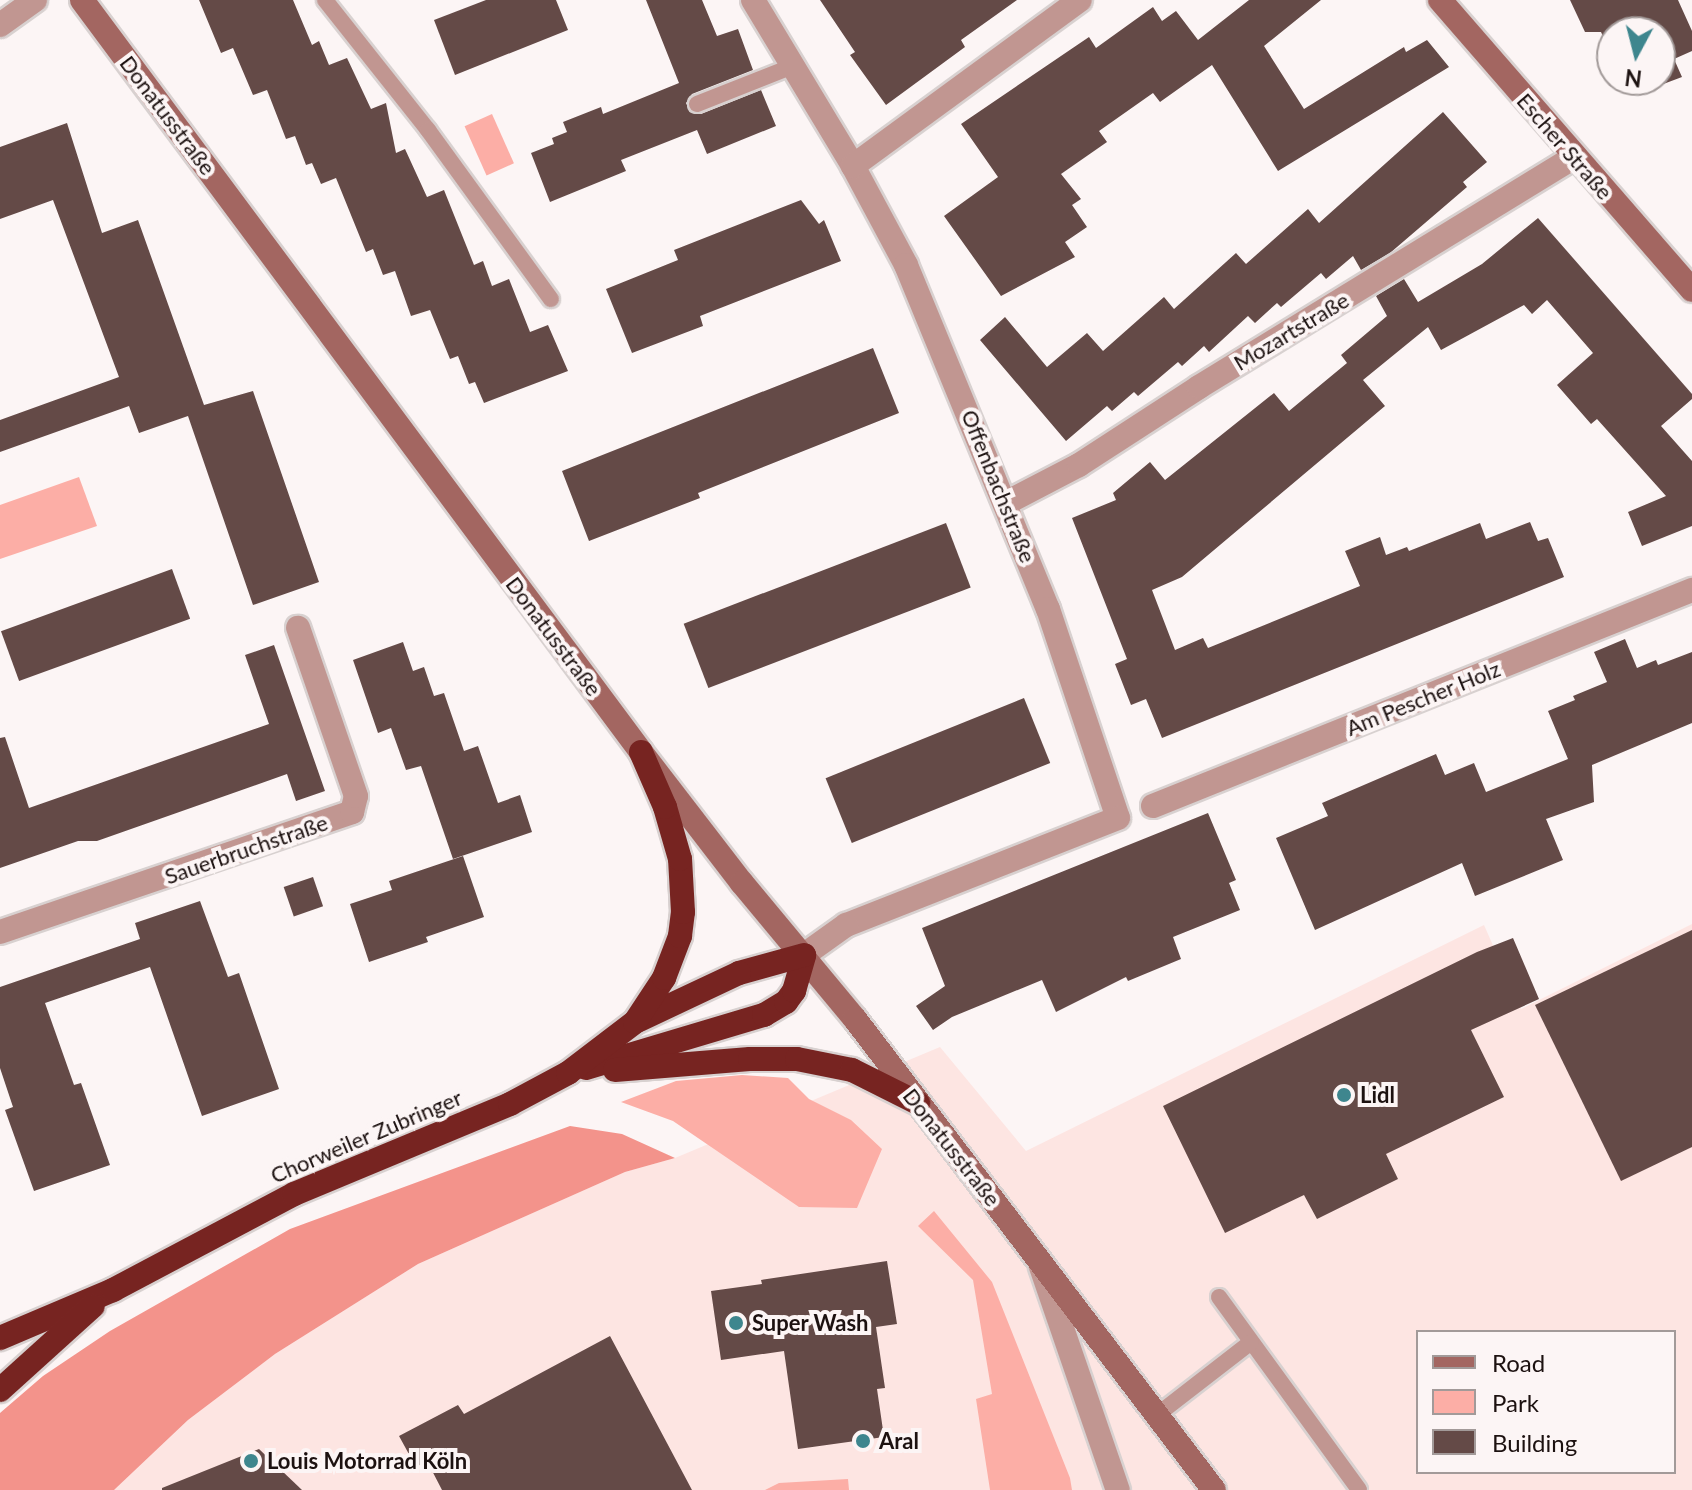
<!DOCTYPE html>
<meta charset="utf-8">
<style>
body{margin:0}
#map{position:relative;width:1692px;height:1490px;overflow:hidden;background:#fcf5f5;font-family:Lato,sans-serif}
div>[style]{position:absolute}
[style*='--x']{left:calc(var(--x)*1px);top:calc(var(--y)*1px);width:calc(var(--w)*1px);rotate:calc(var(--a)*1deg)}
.built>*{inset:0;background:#fde5e2}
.green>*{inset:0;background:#fcaea6;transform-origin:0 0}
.forest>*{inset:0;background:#f3938b}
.building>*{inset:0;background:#644a47;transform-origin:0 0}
.roads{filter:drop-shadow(2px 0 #d8d1d0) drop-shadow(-2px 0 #d8d1d0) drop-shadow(0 2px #d8d1d0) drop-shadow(0 -2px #d8d1d0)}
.lane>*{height:16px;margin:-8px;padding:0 8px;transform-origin:8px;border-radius:8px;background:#c19691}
.street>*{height:24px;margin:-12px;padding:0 12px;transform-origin:12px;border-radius:12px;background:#c19691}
.secondary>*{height:24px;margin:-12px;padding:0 12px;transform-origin:12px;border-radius:12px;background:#a36661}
.highway>*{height:24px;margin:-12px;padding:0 12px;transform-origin:12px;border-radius:12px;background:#772421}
.dots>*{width:22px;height:22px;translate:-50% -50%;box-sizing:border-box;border:4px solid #fcf5f5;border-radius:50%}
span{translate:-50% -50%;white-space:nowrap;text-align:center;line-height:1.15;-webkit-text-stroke:8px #fcf5f5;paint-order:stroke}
.street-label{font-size:22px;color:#1c1110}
.poi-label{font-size:22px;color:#1c1110;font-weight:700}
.left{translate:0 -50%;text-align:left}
.legend{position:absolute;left:1416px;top:1330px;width:260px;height:144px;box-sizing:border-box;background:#fcf5f5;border:2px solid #a29a99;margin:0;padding:10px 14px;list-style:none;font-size:24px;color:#1c1110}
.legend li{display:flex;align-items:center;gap:16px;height:40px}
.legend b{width:40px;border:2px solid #a29a99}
.north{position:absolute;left:1596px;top:16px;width:80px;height:80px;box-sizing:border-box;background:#fcf5f5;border:2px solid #a29a99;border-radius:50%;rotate:187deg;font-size:22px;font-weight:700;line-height:32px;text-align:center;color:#1c1110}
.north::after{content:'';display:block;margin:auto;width:28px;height:36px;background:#3e868e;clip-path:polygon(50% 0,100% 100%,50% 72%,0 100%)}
</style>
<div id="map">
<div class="built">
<i style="clip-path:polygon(evenodd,1692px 924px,1692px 1490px,114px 1490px,188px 1420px,275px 1354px,418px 1264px,625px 1172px,675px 1158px,940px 1047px,1026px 1151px,1484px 925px,1521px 1009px,1692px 924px,1418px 1332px,1674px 1332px,1674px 1472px,1418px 1472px,1418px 1332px)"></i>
</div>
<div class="green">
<i style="left:492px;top:114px;width:54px;height:30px;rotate:66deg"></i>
<i style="clip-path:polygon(79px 477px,97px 526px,0 559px,0 505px)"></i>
<i style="clip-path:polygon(742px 1075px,788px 1078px,809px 1099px,851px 1120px,882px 1149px,857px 1208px,799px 1207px,673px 1121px,621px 1102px,676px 1081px)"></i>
<i style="clip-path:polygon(934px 1211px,992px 1282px,1070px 1478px,1072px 1490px,990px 1490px,976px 1399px,992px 1394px,973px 1280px,918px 1226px)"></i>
<i style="clip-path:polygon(848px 1479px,849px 1490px,765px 1490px,779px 1483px)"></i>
</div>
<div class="forest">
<i style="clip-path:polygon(570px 1126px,622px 1134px,675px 1158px,625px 1172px,418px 1264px,275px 1354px,188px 1420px,114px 1490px,0 1490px,0 1413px,43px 1376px,110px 1331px,290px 1229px)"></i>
</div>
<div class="building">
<i style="clip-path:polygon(199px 0,293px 0,312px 45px,319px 41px,329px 65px,347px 58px,371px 109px,386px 103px,396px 153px,405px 149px,427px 197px,444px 190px,474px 265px,483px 261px,492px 286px,509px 279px,530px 332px,548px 325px,568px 371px,484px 403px,475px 382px,469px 384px,458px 356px,450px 359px,430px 310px,411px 316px,395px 271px,383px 275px,373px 249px,366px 252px,336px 178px,321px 184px,312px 163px,306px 165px,295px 136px,286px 139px,267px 90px,253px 95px,233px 48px,221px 53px)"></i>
<i style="clip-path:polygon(486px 0,556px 0,568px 30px,455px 75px,434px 20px)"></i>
<i style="clip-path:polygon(646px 0,702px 0,717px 36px,738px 29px,753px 70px,692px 94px,686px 103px,690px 112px,701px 114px,761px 90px,776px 126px,707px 154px,697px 130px,621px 160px,626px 171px,550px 202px,531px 153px,554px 144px,552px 138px,567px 132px,563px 122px,601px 107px,603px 114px,679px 83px)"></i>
<i style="clip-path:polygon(820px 0,1017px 0,961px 40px,965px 47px,886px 105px,850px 55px,855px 52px)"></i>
<i style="clip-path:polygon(1249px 0,1321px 0,1264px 46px,1304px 109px,1404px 47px,1406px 52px,1427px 40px,1449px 67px,1278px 171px,1212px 65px,1160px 102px,1153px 93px,1099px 131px,1107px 142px,1061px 174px,1081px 199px,1072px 205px,1087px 227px,1065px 242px,1075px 257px,1001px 296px,944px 216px,998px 177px,961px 124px,1089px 37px,1096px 48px,1153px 7px,1162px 21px,1176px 11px,1198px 40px)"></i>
<i style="clip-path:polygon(1570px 0,1678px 0,1692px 31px,1692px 51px,1674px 59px,1682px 77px,1650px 89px,1646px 80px,1660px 80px,1660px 32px,1612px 32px,1612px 43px,1607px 45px,1601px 32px,1585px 32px)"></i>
<i style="clip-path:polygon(1443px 112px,1487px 162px,1463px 182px,1467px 187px,1390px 253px,1361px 270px,1353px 256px,1326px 279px,1321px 273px,1281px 307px,1277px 303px,1255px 323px,1248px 316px,1209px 352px,1204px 346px,1182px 366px,1178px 362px,1138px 396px,1134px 392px,1112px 411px,1107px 406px,1066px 441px,980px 340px,1005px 317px,1047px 367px,1087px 333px,1103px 351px,1164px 297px,1174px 309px,1236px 253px,1246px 264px,1308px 209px,1319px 223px)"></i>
<i style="clip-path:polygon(67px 123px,102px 233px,138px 220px,204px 405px,253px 391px,319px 582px,253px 605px,188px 416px,139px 433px,129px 406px,0 452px,0 420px,119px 377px,53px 200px,0 219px,0 147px)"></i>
<i style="clip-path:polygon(801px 200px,819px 224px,824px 220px,841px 261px,700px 316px,703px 326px,632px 353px,606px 289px,678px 260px,674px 250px)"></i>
<i style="clip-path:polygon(1538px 218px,1692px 394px,1692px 399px,1661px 426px,1692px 461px,1692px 526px,1642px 546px,1628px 512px,1666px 496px,1597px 419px,1591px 424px,1557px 385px,1593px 353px,1547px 300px,1532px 314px,1524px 305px,1441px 350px,1428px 327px,1363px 380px,1385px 406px,1182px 577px,1152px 590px,1175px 650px,1203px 638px,1208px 648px,1360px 586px,1345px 551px,1380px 537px,1386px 555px,1407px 547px,1409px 551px,1480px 523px,1486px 539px,1530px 522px,1538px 541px,1548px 538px,1564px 577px,1162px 738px,1146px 699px,1131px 705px,1115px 664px,1127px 659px,1072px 518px,1116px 500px,1113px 493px,1150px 462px,1165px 480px,1274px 393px,1289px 411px,1347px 363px,1341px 355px,1387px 316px,1376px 296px,1404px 279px,1418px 302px,1482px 264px)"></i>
<i style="clip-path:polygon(873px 348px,899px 413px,698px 493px,700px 498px,589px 541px,562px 471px)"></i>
<i style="left:946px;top:523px;width:69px;height:281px;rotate:69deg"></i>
<i style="left:172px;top:569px;width:53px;height:182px;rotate:70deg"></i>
<i style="clip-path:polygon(1625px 639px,1637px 668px,1656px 660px,1658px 665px,1692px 652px,1692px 723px,1592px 765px,1594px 802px,1546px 819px,1563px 860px,1475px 896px,1462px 863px,1315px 930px,1276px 838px,1328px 816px,1322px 803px,1436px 754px,1445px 775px,1474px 763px,1486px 792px,1568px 759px,1548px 711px,1575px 700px,1573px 696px,1607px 682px,1594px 652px)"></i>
<i style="clip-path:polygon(403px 642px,413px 671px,424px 667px,434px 696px,444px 693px,464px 751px,478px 746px,498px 803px,520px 795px,532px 832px,453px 859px,421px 766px,406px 770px,391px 728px,378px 733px,353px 660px)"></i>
<i style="clip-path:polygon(274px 645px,325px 791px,296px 801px,287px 774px,97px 841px,78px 841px,0 868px,0 738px,5px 737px,29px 808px,269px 724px,245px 655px)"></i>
<i style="left:1024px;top:698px;width:70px;height:214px;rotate:68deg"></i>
<i style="clip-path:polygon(1208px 813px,1236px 880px,1229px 883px,1240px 910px,1173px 937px,1181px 959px,1128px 981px,1126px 977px,1056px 1012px,1042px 980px,952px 1017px,933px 1030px,916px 1006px,945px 986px,922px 928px)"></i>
<i style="clip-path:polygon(463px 856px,484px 917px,426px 937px,428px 942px,369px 962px,350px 904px,392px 890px,389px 881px)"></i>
<i style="left:313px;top:877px;width:31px;height:31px;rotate:71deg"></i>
<i style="clip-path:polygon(200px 901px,228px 977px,239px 973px,279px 1089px,202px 1116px,150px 967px,45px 1003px,74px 1085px,81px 1083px,110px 1165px,34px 1191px,5px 1110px,13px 1107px,0 1068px,0 987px,140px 939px,135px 923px)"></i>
<i style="clip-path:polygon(1692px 930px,1692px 1147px,1621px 1181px,1535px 1005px)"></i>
<i style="clip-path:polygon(1513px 938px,1539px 999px,1471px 1030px,1504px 1097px,1386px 1154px,1398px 1179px,1317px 1219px,1304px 1195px,1225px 1233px,1163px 1106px,1477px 952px)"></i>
<i style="clip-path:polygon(887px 1261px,897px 1324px,876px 1327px,885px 1388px,877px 1389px,884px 1437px,798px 1449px,784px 1351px,721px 1360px,711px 1291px,762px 1284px,761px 1280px)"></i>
<i style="clip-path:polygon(610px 1336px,692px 1490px,442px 1490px,427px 1461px,416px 1467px,399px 1436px,458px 1405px,464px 1414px)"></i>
<i style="clip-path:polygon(259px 1449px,302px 1490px,162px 1490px,162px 1488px)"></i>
</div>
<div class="roads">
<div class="lane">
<i style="--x:325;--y:0;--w:166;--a:51.6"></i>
<i style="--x:428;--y:130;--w:209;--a:54"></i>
<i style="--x:697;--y:104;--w:103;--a:-21.6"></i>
<i style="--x:1219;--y:1297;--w:238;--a:54"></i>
<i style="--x:1157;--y:1415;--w:119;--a:-37.8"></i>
</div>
<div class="street">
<i style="--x:753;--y:0;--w:194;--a:58.9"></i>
<i style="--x:853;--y:166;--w:112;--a:61.8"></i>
<i style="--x:906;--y:265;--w:372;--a:67.6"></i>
<i style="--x:1048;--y:609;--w:220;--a:71.5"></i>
<i style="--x:1118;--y:818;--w:292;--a:158.5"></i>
<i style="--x:846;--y:925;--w:52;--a:144.5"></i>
<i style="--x:0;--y:25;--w:43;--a:-35.5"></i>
<i style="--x:853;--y:166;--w:281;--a:-36.2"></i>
<i style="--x:1006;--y:503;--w:82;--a:-27.5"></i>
<i style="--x:1079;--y:465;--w:143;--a:-33"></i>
<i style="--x:1199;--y:387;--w:441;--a:-31.5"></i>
<i style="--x:1153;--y:806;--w:581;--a:-21.84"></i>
<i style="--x:0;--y:932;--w:372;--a:-18.8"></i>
<i style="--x:352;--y:812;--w:16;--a:-76"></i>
<i style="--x:356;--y:796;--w:178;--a:-109"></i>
<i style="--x:1041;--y:1267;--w:236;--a:71"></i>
</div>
<div class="secondary">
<i style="--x:82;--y:0;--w:937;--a:53.37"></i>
<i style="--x:641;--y:752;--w:165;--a:52.4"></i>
<i style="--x:742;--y:883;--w:177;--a:50.3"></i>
<i style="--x:855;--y:1019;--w:592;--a:52.69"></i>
<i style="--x:1440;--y:0;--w:384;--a:49"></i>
</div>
<div class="highway">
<i style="--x:586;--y:1068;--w:186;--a:-16.6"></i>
<i style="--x:764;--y:1015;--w:26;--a:-31"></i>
<i style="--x:786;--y:1002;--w:14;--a:-54"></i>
<i style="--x:794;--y:991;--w:37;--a:-74"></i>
<i style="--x:804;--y:955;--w:67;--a:164.5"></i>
<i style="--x:739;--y:973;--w:110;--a:154.8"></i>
<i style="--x:615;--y:1070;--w:135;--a:-4.7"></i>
<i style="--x:750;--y:1059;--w:47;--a:0"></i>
<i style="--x:797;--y:1059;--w:56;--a:11.3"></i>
<i style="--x:852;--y:1070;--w:74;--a:26.6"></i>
<i style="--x:0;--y:1338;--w:123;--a:-23"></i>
<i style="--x:113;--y:1290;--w:205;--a:-27.9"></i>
<i style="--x:294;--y:1194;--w:234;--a:-22.6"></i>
<i style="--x:510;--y:1104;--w:66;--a:-28.1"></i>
<i style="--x:568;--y:1073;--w:84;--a:-37.3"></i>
<i style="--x:635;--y:1022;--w:53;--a:-56.6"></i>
<i style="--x:664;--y:978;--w:45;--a:-69.1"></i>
<i style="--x:680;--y:936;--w:24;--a:-83"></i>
<i style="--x:683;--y:912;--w:53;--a:-93.2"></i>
<i style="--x:680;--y:859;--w:54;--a:-106.1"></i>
<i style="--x:665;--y:807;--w:60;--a:-113.6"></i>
<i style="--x:0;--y:1390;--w:125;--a:-42.1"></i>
</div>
</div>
<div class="dots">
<i style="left:1344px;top:1095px;background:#3e868e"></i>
<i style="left:736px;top:1323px;background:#3e868e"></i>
<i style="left:863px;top:1441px;background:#3e868e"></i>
<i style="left:251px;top:1461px;background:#3e868e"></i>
</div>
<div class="street-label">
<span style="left:168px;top:115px;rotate:53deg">Donatusstraße</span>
<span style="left:1565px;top:146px;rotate:49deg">Escher Straße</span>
<span style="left:1291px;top:331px;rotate:-31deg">Mozartstraße</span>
<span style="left:999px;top:486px;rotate:68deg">Offenbachstraße</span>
<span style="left:554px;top:636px;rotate:53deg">Donatusstraße</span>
<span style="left:1423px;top:698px;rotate:-22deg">Am Pescher Holz</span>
<span style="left:246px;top:849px;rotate:-19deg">Sauerbruchstraße</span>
<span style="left:366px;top:1136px;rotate:-23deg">Chorweiler Zubringer</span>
<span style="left:952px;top:1147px;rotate:52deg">Donatusstraße</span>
</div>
<div class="poi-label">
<span class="left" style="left:1360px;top:1095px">Lidl</span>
<span class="left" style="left:752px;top:1323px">Super Wash</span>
<span class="left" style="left:879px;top:1441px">Aral</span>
<span class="left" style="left:267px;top:1461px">Louis Motorrad Köln</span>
</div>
<ul class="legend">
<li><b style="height:10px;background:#a36661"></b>Road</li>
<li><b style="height:22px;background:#fcaea6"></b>Park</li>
<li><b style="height:22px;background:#644a47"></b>Building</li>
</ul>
<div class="north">N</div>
</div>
